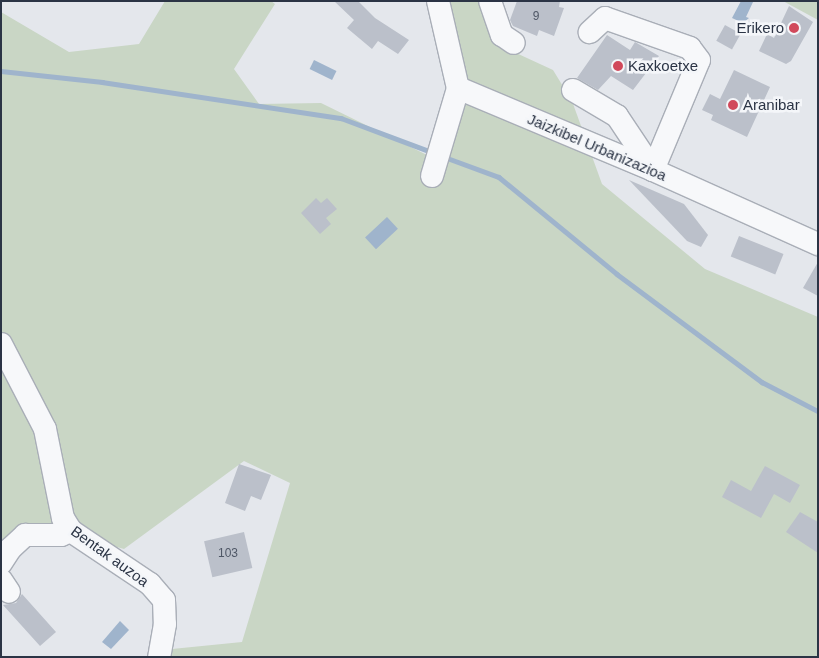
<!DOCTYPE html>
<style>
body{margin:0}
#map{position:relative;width:819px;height:658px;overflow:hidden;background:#e4e7ec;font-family:Helvetica,sans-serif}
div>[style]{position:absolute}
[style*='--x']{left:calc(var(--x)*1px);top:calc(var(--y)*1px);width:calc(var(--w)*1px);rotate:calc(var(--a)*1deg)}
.green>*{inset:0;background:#c9d6c5}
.water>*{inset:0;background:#9fb4cc;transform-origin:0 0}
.stream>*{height:4.5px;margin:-2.25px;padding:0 2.25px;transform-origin:2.25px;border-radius:2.25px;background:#9fb4cc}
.building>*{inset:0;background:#bbc0ca;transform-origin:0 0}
.roads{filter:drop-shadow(1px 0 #a9aeb7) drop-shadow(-1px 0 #a9aeb7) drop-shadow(0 1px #a9aeb7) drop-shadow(0 -1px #a9aeb7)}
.minor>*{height:22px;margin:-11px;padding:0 11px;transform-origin:11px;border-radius:11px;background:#f7f8fa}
.dots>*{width:14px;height:14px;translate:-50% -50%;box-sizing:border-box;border:2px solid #f4f6f9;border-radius:50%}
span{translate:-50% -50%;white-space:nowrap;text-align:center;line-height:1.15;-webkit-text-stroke:5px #f4f6f9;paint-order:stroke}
.number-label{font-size:12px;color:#4f5766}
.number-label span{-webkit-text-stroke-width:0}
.poi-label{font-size:15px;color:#2b3445}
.right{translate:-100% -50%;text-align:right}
.left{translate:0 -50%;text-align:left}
.street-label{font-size:15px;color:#2b3445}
.frame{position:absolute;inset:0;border:2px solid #2b3445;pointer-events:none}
</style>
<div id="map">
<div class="green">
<i style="clip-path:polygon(165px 1px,271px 1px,275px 4px,234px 69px,259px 104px,321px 103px,427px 155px,458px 88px,438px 1px,486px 1px,501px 46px,553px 70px,572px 101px,602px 184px,705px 269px,818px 317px,818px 657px,158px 657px,162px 650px,242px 642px,290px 483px,244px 461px,124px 549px,39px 525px,1px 551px,1px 12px,69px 52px,139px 44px)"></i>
<i style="clip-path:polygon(783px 1px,818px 1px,818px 20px)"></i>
</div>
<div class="water">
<i style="clip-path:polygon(741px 1px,753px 2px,746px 17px,749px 18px,743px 23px,732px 18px)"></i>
<i style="left:314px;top:60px;width:25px;height:10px;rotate:26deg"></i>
<i style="left:387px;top:217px;width:16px;height:30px;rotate:47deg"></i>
<i style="clip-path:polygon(120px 621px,129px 630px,111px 649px,102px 642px)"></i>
</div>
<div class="stream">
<i style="--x:1;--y:71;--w:102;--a:6.2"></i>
<i style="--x:102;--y:82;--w:242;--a:8.6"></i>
<i style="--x:341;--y:118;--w:91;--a:20.6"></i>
<i style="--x:450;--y:159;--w:52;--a:20.2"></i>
<i style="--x:499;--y:177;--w:153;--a:39.4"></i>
<i style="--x:617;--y:274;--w:181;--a:36.7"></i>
<i style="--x:762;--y:382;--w:63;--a:27.4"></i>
</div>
<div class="building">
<i style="clip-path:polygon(334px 1px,358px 1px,375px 18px,409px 40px,398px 54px,378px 41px,372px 49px,347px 28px,354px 20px)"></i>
<i style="clip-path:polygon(517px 1px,560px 1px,559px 7px,564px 8px,554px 36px,539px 30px,537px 36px,513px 26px,510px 20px)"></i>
<i style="clip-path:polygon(789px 6px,813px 22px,791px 61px,786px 64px,759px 51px,767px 34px,774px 38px)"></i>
<i style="left:725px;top:25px;width:18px;height:18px;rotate:29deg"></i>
<i style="clip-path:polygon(607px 35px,630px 50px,635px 42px,659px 56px,633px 90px,611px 76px,598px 90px,577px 78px)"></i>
<i style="clip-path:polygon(734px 70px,770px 87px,747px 137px,711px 120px,713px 115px,702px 110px,710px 94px,720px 99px)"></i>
<i style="clip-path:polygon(629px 180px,684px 204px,708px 235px,701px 247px,687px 241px)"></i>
<i style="clip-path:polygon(316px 198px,321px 203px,327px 198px,337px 209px,326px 218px,331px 224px,320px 234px,301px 213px)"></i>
<i style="left:739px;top:236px;width:48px;height:22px;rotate:22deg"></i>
<i style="clip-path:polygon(818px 262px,818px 296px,803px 288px)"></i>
<i style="clip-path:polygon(239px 464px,271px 475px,261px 500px,251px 496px,245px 511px,225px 503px)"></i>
<i style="clip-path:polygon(765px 466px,800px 485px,790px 503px,774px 494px,761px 518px,722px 497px,731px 480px,751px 491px)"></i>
<i style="clip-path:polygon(800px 512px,818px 522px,818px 553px,786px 532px)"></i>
<i style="left:244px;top:532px;width:37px;height:41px;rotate:77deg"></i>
<i style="clip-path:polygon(22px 594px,56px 632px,40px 646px,3px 605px,16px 603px)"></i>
</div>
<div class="roads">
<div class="minor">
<i style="--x:438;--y:1;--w:89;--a:77.1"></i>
<i style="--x:458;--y:88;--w:212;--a:22.8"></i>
<i style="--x:653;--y:170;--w:181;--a:24.2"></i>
<i style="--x:490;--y:1;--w:36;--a:71"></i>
<i style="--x:502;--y:35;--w:14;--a:34"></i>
<i style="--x:573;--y:90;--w:51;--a:30.6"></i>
<i style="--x:617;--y:116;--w:65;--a:56.3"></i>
<i style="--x:653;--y:170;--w:119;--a:-67.3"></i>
<i style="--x:699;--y:60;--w:15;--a:-127"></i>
<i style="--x:690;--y:48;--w:90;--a:-160.6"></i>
<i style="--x:605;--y:18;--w:21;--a:137"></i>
<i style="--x:432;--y:176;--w:92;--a:-73.5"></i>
<i style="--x:1;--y:344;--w:96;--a:62.6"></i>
<i style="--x:45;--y:429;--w:91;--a:78.6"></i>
<i style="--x:63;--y:518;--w:15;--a:58"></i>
<i style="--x:71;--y:531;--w:95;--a:33.9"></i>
<i style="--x:150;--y:584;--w:21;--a:49"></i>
<i style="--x:164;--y:600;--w:24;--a:88"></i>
<i style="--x:165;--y:624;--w:34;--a:100"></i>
<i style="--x:1;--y:563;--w:17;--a:-57"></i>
<i style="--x:10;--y:549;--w:21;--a:-43"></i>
<i style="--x:25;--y:535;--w:36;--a:0"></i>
<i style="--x:61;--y:535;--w:11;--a:-22"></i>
<i style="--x:1;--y:580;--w:14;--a:56"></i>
</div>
</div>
<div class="dots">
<i style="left:794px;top:28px;background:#d1495b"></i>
<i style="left:618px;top:66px;background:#d1495b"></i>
<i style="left:733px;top:105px;background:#d1495b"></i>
</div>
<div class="number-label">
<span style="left:536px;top:17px">9</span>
<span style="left:228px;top:554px">103</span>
</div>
<div class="poi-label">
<span class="right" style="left:784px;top:28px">Erikero</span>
<span class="left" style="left:628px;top:66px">Kaxkoetxe</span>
<span class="left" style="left:743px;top:105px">Aranibar</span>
</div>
<div class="street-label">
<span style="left:597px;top:147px;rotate:23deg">Jaizkibel Urbanizazioa</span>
<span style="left:110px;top:556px;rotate:36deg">Bentak auzoa</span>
</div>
<div class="frame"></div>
</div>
